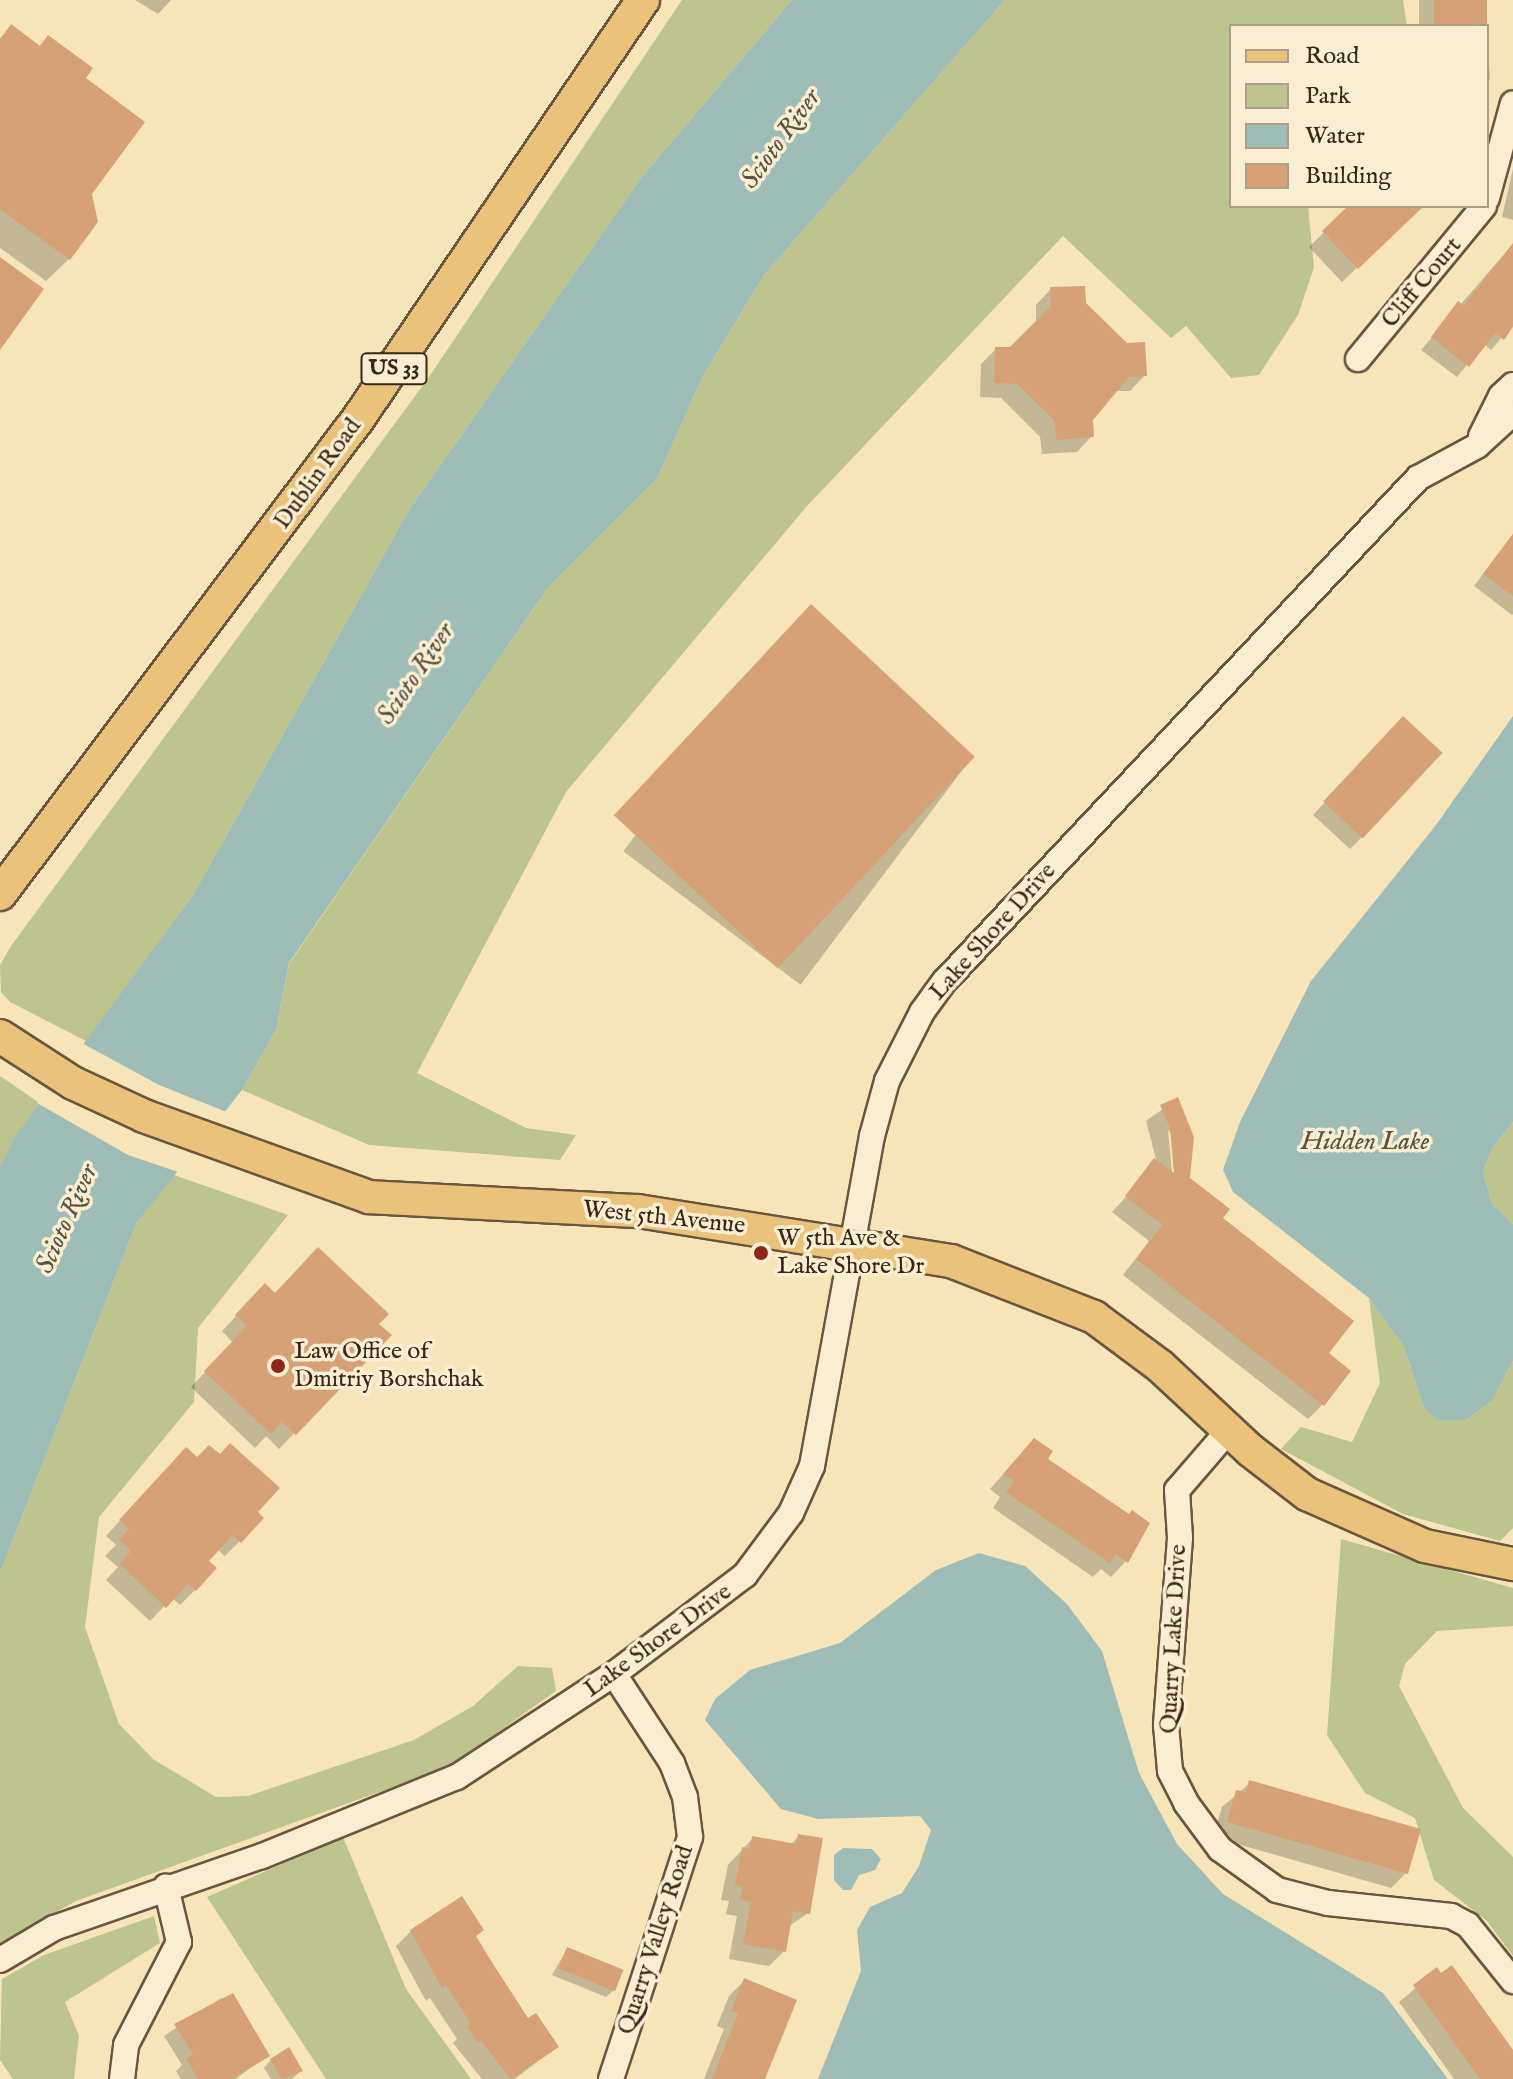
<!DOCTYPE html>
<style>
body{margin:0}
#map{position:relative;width:1513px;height:2079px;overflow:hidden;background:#f6e5b8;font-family:"IM FELL English",serif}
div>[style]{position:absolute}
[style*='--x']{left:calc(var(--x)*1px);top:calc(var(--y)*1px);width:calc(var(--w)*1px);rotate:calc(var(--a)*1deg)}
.green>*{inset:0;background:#bdc48e}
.water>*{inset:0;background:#9ebdb6}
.pier>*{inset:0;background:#f6e5b8}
.shadow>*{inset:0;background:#0003;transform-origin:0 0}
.building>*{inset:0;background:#d7a178;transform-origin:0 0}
.roads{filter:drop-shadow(2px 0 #69563e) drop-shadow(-2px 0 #69563e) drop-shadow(0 2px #69563e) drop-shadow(0 -2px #69563e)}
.minor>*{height:24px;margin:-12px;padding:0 12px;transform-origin:12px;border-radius:12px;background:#f9eed1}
.major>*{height:32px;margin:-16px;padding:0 16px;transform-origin:16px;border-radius:16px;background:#ebc27c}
.dots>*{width:22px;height:22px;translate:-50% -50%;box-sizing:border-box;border:4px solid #f9eed1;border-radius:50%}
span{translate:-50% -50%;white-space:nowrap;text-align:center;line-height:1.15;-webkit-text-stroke:7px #f9eed1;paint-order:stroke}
.shield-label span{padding:2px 6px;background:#f9eed1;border:2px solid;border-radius:6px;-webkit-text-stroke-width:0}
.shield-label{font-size:22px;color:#3a2616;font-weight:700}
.street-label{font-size:24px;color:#3a2616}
.poi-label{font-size:24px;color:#3a2616}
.left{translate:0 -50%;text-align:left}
.water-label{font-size:26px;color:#585346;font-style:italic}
.legend{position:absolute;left:1229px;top:24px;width:260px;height:184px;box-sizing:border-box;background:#f9eed1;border:2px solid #ad9e86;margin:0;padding:10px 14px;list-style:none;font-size:24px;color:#3a2616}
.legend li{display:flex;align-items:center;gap:16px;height:40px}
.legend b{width:40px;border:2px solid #ad9e86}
</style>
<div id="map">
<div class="green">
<i style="clip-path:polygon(682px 0,792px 0,641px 178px,409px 510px,193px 895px,86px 1041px,10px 1002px,1px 992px,0 965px,11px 946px,429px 377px)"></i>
<i style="clip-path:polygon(1005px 0,1403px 0,1407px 26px,1231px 26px,1231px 206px,1308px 206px,1314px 267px,1298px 315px,1259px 375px,1231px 378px,1186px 326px,1171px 338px,1063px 236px,807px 506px,566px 792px,417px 1073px,526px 1128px,576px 1135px,560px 1160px,369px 1145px,242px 1090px,276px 1030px,289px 964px,547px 589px,657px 479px,703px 376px,764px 275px)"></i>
<i style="clip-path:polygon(0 1076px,41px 1104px,0 1167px)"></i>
<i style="clip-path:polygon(1513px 1122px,1513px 1224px,1492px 1204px,1483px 1172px,1492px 1149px)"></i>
<i style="clip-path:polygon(174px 1175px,288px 1215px,198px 1328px,194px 1402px,99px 1517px,85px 1627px,119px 1724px,153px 1759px,216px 1797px,248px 1796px,414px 1740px,473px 1706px,518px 1666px,552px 1668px,556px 1691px,449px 1767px,76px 1901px,0 1943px,0 1573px,136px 1224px)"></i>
<i style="clip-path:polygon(1369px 1298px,1404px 1347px,1424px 1408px,1466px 1420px,1492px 1401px,1513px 1361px,1513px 1528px,1500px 1541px,1403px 1514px,1281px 1449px,1301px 1427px,1352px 1442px,1380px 1383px)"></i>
<i style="clip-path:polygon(1341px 1539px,1513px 1588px,1513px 1626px,1437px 1631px,1405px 1664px,1399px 1686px,1463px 1808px,1513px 1857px,1513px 1956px,1486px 1920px,1434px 1880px,1415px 1818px,1365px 1793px,1327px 1735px)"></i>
<i style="clip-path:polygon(343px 1837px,406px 1989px,471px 2079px,326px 2079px,207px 1897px)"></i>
<i style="clip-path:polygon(154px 1916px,160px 1943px,65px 2002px,79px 2036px,74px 2079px,13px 2079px,0 2060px,2px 1979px,44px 1955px)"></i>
</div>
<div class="water">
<i style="clip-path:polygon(792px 0,1005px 0,764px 275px,703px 376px,657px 479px,547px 589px,289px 963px,276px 1030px,242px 1090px,136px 1224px,0 1573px,0 1167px,15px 1137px,193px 895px,409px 510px,641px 178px)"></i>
<i style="clip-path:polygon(1513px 716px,1513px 1122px,1492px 1149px,1483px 1172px,1492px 1204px,1513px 1224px,1513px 1361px,1492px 1401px,1466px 1420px,1439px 1420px,1424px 1408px,1404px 1347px,1369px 1298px,1233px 1192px,1223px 1170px,1240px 1122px,1311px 981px,1436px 825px)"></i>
<i style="clip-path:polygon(979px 1553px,1025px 1566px,1067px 1604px,1102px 1651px,1139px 1773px,1177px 1844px,1223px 1894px,1383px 1993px,1448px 2079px,818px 2079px,861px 1971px,857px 1930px,870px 1907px,902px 1893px,919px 1866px,931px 1830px,920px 1816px,818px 1819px,781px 1809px,705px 1720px,715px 1699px,750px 1670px,840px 1643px,936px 1570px)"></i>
<i style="clip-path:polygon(843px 1848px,872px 1849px,881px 1859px,875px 1870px,859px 1875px,851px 1890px,843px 1890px,834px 1880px,834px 1855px)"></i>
</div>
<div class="pier">
<i style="clip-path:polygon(80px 1042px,159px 1085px,229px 1113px,181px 1173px,128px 1155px,37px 1103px)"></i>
</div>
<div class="shadow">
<i style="clip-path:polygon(135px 0,171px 0,158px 14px)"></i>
<i style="left:1419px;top:0;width:66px;height:26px"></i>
<i style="clip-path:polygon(11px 27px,38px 47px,48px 38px,83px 78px,90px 193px,69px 259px,46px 281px,0 248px,0 38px)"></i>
<i style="clip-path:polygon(1487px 35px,1490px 78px,1487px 89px)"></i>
<i style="clip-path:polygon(1513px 169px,1513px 220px,1502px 217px)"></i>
<i style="clip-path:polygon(1351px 206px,1422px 206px,1342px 282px,1309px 247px)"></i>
<i style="clip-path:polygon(1513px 244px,1513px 324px,1491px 350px,1484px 344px,1457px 377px,1421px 350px)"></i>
<i style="clip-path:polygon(1051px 289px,1084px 304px,1145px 375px,1130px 391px,1115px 391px,1091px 420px,1092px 436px,1077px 452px,1042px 454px,1040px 437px,1001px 398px,980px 397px,981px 364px,996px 349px,1011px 349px,1036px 323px,1036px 305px)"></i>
<i style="clip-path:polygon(1513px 534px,1513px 614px,1512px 615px,1474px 586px)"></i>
<i style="left:796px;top:622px;width:222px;height:287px;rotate:37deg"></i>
<i style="clip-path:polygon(1392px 730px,1361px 838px,1350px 849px,1313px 815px)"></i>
<i style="clip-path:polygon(evenodd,1177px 1099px,1188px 1179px,1326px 1354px,1323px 1404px,1308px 1419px,1123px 1275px,1149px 1241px,1112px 1212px,1157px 1163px,1146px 1121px,1177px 1099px,1168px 1130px,1172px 1134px,1177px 1183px,1173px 1183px,1168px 1130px)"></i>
<i style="clip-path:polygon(265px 1286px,275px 1295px,376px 1324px,389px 1335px,279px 1449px,266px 1436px,255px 1448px,191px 1387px,233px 1343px,222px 1331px)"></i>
<i style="clip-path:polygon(1034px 1440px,1126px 1561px,1111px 1577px,1101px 1569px,1093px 1577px,993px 1508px,1000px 1497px,990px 1489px)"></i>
<i style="clip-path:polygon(171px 1465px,255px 1512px,240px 1541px,225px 1556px,217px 1549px,206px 1561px,214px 1569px,195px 1590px,180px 1605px,172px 1598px,150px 1621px,106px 1580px,118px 1567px,105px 1556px,116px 1545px,106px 1536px)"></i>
<i style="clip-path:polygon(1250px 1783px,1406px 1873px,1391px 1888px,1213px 1837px,1222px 1807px)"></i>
<i style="clip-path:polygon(799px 1836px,808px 1913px,788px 1927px,784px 1951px,769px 1966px,729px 1959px,737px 1916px,726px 1914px,729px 1901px,721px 1900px,728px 1865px,753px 1838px,790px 1845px)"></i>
<i style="clip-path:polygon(411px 1931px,474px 1937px,528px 2021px,556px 2047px,515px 2079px,482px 2079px,453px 2043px,457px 2039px,430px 1998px,426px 2001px,396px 1946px)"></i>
<i style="clip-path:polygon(567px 1949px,614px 1990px,606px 1997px,552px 1975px)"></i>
<i style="clip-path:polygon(1437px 1970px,1513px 2054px,1513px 2079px,1454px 2079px,1399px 2002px)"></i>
<i style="clip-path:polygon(744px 1981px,763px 2079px,704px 2079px,724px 2029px,717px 2026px,729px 1996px)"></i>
<i style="clip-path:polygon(221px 1998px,267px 2055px,236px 2079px,181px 2079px,176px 2071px,182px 2065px,164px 2036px)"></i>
<i style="clip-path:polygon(271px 2060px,301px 2071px,292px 2079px,271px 2079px,264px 2068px)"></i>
</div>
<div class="building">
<i style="left:1434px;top:0;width:53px;height:26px"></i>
<i style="clip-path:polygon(11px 24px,40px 46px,48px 35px,93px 68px,86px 78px,145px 122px,92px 194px,98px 222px,70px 260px,0 209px,0 40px)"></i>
<i style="clip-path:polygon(1348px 206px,1424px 206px,1358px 269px,1322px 231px)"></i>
<i style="clip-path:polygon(1513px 243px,1513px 327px,1504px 340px,1495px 333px,1469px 367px,1431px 337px,1458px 301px,1464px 306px)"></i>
<i style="clip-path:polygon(0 257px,44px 289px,0 350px)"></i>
<i style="clip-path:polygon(1085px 286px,1086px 303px,1127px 343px,1145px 342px,1147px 376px,1129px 377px,1093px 420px,1094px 437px,1056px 440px,1055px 421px,1017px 384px,994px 383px,995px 347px,1010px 347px,1051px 306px,1050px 287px)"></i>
<i style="clip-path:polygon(1513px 534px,1513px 596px,1483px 574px)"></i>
<i style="left:811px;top:604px;width:224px;height:289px;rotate:43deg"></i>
<i style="left:1403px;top:716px;width:54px;height:117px;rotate:43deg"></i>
<i style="clip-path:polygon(1178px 1097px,1194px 1137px,1190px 1178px,1230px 1209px,1223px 1218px,1354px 1321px,1329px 1353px,1351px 1371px,1324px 1406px,1136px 1259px,1163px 1225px,1125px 1196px,1154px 1158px,1174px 1173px,1170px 1128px,1160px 1105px)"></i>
<i style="clip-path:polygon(318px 1247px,389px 1314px,379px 1324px,392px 1335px,296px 1435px,282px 1422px,271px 1434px,204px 1371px,247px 1326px,235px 1315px,265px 1283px,275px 1293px)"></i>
<i style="clip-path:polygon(1034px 1438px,1053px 1451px,1048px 1459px,1129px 1514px,1132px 1510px,1150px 1523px,1128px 1563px,1116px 1554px,1110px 1563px,1006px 1492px,1014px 1481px,1003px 1474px)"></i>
<i style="clip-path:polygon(230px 1443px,280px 1488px,258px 1512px,264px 1518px,241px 1543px,233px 1535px,209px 1561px,217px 1568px,196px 1591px,188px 1584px,166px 1608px,120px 1564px,131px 1551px,119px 1540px,129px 1529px,119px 1520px,186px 1447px,197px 1457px,209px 1445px,220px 1454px)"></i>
<i style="clip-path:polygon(1249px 1780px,1421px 1829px,1408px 1874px,1227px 1822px,1236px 1790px,1246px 1792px)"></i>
<i style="clip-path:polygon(798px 1834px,823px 1838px,810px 1914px,793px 1911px,786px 1952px,743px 1944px,751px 1902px,740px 1900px,743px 1886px,735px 1885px,742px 1847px,750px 1849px,752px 1836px,796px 1844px)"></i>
<i style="clip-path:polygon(462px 1896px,484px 1930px,476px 1936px,495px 1967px,528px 2018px,536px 2013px,559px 2047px,511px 2079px,481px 2041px,478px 2043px,467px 2026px,471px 2024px,446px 1985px,442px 1988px,410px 1930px)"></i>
<i style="left:567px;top:1947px;width:61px;height:23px;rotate:22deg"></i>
<i style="clip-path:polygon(1452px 1965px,1513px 2050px,1513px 2079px,1480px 2079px,1413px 1985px,1437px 1967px,1441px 1973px)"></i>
<i style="clip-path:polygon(744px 1978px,797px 2000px,765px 2079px,712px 2079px,738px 2014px,731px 2011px)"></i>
<i style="clip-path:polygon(233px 1993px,270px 2056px,232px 2079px,198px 2079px,186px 2059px,193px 2054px,174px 2024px)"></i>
<i style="clip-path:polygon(289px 2047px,303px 2071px,282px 2079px,270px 2059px)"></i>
</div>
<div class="roads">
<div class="minor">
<i style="--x:1487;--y:198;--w:98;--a:-74.7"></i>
<i style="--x:1358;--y:359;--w:198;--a:-50.5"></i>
<i style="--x:1481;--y:436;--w:45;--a:-63.4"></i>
<i style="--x:1501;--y:396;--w:16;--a:-43"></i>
<i style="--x:1228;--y:1431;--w:78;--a:130.8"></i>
<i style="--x:1177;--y:1490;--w:48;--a:86.4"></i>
<i style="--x:1180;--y:1538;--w:188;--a:94.3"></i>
<i style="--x:1166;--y:1725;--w:46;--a:85"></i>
<i style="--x:1170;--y:1771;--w:36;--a:63"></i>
<i style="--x:1186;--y:1803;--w:57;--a:53.5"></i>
<i style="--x:1220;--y:1849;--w:70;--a:35.7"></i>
<i style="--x:1277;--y:1890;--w:53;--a:14.3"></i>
<i style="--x:1328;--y:1903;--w:124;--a:6"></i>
<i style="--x:1451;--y:1916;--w:19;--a:28"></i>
<i style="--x:1468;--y:1925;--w:72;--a:51.2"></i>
<i style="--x:0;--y:1960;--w:63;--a:-30.7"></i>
<i style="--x:54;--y:1928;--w:220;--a:-19.1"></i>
<i style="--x:262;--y:1856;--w:210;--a:-22.1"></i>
<i style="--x:457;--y:1777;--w:188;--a:-33.3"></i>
<i style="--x:614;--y:1674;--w:164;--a:-37.1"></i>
<i style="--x:745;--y:1575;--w:77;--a:-53.4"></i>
<i style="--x:791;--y:1513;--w:51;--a:-65.9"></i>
<i style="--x:812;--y:1466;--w:335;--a:-79.7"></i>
<i style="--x:872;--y:1136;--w:57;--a:-74.7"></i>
<i style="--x:887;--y:1081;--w:77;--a:-63.1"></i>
<i style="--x:922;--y:1012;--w:37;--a:-54"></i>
<i style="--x:944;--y:982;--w:692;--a:-46.76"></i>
<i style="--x:1418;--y:478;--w:67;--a:-28.5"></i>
<i style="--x:1477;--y:446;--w:49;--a:-42.5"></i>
<i style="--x:122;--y:2079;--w:34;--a:-83"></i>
<i style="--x:126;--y:2045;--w:116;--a:-62.8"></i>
<i style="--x:179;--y:1942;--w:57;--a:-103.3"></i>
<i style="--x:611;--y:2079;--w:255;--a:-71.9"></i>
<i style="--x:690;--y:1837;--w:40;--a:-97.1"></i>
<i style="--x:685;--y:1797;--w:36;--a:-111"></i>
<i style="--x:672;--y:1763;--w:106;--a:-123.1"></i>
</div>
<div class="major">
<i style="--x:0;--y:894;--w:595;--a:-53"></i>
<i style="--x:358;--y:419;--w:507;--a:-55.78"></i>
<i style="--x:0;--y:1036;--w:87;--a:32.8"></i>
<i style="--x:73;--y:1083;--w:78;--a:24.9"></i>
<i style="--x:144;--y:1116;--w:239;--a:19.8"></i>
<i style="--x:369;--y:1197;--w:269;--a:3"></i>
<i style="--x:638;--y:1211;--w:317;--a:9.1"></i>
<i style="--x:951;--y:1261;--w:154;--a:21.4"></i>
<i style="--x:1094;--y:1317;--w:82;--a:36.6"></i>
<i style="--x:1160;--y:1366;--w:123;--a:43"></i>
<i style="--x:1250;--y:1450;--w:72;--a:37.7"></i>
<i style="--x:1307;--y:1494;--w:129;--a:23.8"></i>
<i style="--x:1425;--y:1546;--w:90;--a:11.6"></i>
</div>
</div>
<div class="dots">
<i style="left:761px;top:1253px;background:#8f2418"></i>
<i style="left:278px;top:1366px;background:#8f2418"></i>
</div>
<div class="shield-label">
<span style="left:394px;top:369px">US 33</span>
</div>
<div class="street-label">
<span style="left:1422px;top:283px;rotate:-50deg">Cliff Court</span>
<span style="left:318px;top:474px;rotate:-54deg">Dublin Road</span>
<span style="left:993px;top:932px;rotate:-48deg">Lake Shore Drive</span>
<span style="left:664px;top:1218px;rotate:6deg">West 5th Avenue</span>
<span style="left:1174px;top:1639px;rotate:-87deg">Quarry Lake Drive</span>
<span style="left:658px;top:1641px;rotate:-36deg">Lake Shore Drive</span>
<span style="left:656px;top:1940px;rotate:-72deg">Quarry Valley Road</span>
</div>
<div class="poi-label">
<span class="left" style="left:777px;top:1253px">W 5th Ave &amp;<br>Lake Shore Dr</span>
<span class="left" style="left:294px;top:1366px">Law Office of<br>Dmitriy Borshchak</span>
</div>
<div class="water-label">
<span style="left:781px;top:139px;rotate:-54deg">Scioto River</span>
<span style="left:416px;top:674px;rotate:-56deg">Scioto River</span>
<span style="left:1365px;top:1142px">Hidden Lake</span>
<span style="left:67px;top:1219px;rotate:-66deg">Scioto River</span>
</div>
<ul class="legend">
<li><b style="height:10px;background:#ebc27c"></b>Road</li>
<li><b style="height:22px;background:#bdc48e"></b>Park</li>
<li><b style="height:22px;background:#9ebdb6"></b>Water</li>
<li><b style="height:22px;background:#d7a178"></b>Building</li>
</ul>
</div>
